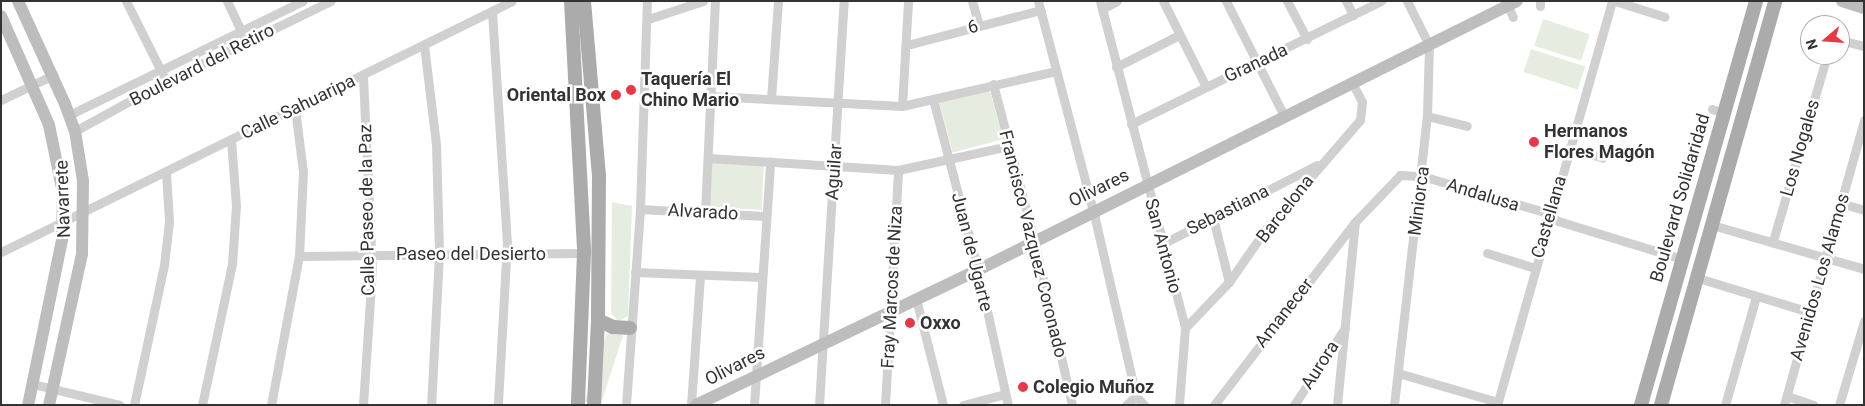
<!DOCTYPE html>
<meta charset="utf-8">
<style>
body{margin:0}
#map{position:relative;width:1865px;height:406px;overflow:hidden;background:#fff;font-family:Roboto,sans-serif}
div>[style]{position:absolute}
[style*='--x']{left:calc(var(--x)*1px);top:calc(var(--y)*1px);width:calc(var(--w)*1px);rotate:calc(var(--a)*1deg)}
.green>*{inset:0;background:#e6ecdf;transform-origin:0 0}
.street>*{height:9px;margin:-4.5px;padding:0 4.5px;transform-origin:4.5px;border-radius:4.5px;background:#d0d0d0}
.secondary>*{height:12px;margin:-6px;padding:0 6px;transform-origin:6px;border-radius:6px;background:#bdbdbd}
.primary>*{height:14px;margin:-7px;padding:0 7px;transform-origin:7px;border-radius:7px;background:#ababab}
.dots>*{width:14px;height:14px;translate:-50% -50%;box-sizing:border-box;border:2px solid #fff;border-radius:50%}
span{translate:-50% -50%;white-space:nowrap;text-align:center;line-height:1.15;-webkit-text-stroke:5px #fff;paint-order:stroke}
.street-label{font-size:18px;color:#333}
.poi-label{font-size:18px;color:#333;font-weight:700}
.left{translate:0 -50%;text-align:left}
.right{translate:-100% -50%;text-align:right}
.frame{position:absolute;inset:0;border:2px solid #333;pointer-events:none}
.north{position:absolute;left:1800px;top:15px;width:50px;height:50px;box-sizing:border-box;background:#fff;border:1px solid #adadad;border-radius:50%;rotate:252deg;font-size:14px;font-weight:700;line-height:20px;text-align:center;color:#333}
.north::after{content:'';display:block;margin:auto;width:18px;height:22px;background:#e63946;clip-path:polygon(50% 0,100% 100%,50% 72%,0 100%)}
</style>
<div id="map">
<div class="green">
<i style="left:1543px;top:19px;width:49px;height:28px;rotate:18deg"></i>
<i style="left:1531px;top:49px;width:57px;height:24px;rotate:18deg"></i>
<i style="left:989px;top:87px;width:54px;height:52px;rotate:75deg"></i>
<i style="left:712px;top:162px;width:52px;height:45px;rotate:3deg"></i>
<i style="clip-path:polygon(612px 202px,632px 206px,628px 316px,618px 321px,611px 313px)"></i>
<i style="left:608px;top:330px;width:16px;height:75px;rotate:18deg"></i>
</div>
<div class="street">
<i style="--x:126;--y:1;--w:83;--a:63.4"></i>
<i style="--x:227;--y:1;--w:38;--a:65"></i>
<i style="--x:972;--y:1;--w:26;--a:74"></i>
<i style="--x:1038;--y:1;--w:216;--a:75.3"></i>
<i style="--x:1093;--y:210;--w:191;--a:77"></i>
<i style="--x:1136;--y:396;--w:12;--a:48"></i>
<i style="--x:1100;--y:1;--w:338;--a:75.4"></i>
<i style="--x:1185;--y:328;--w:77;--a:94.5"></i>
<i style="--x:1163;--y:1;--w:96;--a:63.4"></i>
<i style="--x:1226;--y:1;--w:129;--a:63.2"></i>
<i style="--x:1287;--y:1;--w:43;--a:62.2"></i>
<i style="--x:1346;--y:1;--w:16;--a:63"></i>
<i style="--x:1540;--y:1;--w:5;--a:90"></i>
<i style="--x:1615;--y:1;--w:52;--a:17.7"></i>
<i style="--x:1508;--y:6;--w:12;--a:66"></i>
<i style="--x:1102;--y:9;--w:17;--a:-28"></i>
<i style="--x:492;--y:12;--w:230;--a:86.3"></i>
<i style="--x:507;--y:242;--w:163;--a:93.2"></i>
<i style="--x:648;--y:19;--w:58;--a:-18.1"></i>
<i style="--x:1840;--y:40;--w:25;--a:14"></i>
<i style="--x:424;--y:45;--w:100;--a:83.1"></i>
<i style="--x:436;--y:144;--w:110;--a:88.4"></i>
<i style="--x:439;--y:254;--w:151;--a:93"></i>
<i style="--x:907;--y:45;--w:138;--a:-14.7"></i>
<i style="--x:1116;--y:67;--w:71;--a:-26.9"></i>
<i style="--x:993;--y:84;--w:161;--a:75.3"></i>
<i style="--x:1034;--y:240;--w:169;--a:77"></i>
<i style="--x:711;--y:96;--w:191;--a:3"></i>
<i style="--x:902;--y:106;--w:158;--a:-12.8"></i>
<i style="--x:771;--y:99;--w:98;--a:-85.9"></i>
<i style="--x:933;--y:99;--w:177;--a:75.3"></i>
<i style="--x:978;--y:270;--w:138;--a:77.5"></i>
<i style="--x:1;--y:100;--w:58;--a:-25.7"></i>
<i style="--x:902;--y:106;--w:105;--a:-86.7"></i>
<i style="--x:1712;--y:109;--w:13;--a:18"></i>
<i style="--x:69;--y:115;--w:260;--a:-26"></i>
<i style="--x:1427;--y:116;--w:41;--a:14"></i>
<i style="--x:1131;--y:124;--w:279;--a:-26.2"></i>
<i style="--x:75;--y:131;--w:104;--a:-28.8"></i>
<i style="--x:166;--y:81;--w:183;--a:-25.9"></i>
<i style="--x:1569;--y:148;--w:35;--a:16"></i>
<i style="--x:708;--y:158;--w:190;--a:3.6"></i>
<i style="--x:898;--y:170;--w:114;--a:-12.2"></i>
<i style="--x:1840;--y:203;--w:25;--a:16"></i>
<i style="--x:640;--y:209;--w:126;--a:3.2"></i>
<i style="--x:705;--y:212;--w:211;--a:-87.3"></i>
<i style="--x:1213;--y:218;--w:66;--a:76"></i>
<i style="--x:1712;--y:225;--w:158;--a:16.1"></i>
<i style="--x:1773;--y:241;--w:194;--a:-73.8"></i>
<i style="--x:1162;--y:244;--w:174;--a:-27"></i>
<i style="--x:1;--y:252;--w:569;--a:-26.16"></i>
<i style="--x:1487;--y:253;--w:50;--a:17.4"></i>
<i style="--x:299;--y:256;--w:285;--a:-0.6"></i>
<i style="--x:635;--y:272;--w:127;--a:2.3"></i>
<i style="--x:1698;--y:278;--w:116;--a:17"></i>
<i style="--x:916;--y:299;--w:109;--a:75.7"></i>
<i style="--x:1185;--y:328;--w:64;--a:-46.3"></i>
<i style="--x:1229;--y:282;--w:63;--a:-55.3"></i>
<i style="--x:1265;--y:230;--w:145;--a:-49.2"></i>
<i style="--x:1360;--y:120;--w:18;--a:-84"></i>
<i style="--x:1362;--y:102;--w:20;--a:-117"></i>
<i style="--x:1398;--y:373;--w:104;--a:16.2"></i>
<i style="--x:33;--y:384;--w:89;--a:13.6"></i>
<i style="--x:1787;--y:396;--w:28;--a:19"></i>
<i style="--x:134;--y:405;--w:143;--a:-77.9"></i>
<i style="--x:164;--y:265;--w:44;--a:-83.5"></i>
<i style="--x:169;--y:221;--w:48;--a:-93.6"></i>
<i style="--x:202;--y:405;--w:144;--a:-78"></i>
<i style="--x:232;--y:264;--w:58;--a:-86.1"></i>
<i style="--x:236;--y:206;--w:67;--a:-94.3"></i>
<i style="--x:271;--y:405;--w:152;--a:-79.4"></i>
<i style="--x:299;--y:256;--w:84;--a:-87.3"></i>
<i style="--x:303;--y:172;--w:64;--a:-97.2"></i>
<i style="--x:363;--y:405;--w:137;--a:-86.2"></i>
<i style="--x:372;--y:268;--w:192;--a:-92.7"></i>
<i style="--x:626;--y:405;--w:196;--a:-85.9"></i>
<i style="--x:640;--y:209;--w:208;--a:-88.1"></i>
<i style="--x:691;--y:405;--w:130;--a:-86"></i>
<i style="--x:754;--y:405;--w:244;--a:-86.2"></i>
<i style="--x:819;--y:405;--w:405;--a:-86.5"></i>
<i style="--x:885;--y:405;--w:235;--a:-86.8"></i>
<i style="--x:963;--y:405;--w:43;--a:-14.7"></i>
<i style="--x:1126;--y:405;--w:13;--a:-42"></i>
<i style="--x:1214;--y:405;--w:231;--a:-52.4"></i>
<i style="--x:1355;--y:222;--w:65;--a:-46.2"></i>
<i style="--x:1400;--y:175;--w:22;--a:3"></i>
<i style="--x:1422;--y:176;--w:127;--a:16.4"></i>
<i style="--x:1544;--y:212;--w:17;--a:33"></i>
<i style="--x:1558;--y:221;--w:130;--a:17"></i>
<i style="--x:1294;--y:405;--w:92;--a:-56.5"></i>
<i style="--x:1337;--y:405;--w:183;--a:-84.4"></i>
<i style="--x:1394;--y:405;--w:291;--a:-83.5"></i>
<i style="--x:1427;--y:116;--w:71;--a:-88.4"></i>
<i style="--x:1429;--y:45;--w:49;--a:-116.6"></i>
<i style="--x:1497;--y:405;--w:420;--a:-74.1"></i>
<i style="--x:1725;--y:405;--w:112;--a:-74"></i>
<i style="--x:1784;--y:405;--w:296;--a:-74.3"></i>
<i style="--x:1839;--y:405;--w:88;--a:-73.4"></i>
</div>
<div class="secondary">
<i style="--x:18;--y:1;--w:113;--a:65.5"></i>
<i style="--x:65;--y:104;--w:29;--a:70"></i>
<i style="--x:75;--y:131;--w:51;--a:80.9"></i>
<i style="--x:83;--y:181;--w:73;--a:90.8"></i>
<i style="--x:82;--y:254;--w:155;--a:102.3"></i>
<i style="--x:1842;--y:1;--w:23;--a:18"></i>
<i style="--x:1;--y:16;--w:119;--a:66.2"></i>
<i style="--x:49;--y:125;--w:69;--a:78.4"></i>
<i style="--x:63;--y:193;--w:47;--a:91.2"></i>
<i style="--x:62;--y:240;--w:168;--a:101.6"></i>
<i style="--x:696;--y:405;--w:313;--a:-25.6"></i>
<i style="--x:978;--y:270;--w:602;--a:-26.52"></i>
</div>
<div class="primary">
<i style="--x:571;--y:1;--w:252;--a:87"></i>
<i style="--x:584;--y:253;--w:152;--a:92.3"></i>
<i style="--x:584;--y:1;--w:175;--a:85.1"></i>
<i style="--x:599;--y:175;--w:145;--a:90.4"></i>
<i style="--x:598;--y:320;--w:85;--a:92.7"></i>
<i style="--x:598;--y:320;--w:17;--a:25"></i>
<i style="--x:613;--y:327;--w:17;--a:3"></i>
<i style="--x:1641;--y:405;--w:420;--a:-74.1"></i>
<i style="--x:1661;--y:405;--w:420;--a:-74.2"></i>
</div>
<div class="dots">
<i style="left:631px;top:90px;background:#e63946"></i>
<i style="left:616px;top:95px;background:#e63946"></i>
<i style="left:1534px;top:142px;background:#e63946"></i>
<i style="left:910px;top:323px;background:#e63946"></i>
<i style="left:1023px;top:387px;background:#e63946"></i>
</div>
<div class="street-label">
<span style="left:973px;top:27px;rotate:-15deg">6</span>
<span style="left:1256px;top:63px;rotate:-25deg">Granada</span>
<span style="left:202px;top:65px;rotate:-27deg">Boulevard del Retiro</span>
<span style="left:298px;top:107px;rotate:-26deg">Calle Sahuaripa</span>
<span style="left:1800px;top:148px;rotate:-74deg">Los Nogales</span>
<span style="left:834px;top:172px;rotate:-86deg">Aguilar</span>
<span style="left:1099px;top:188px;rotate:-26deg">Olivares</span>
<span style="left:1483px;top:195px;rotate:17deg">Andalusa</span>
<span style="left:1680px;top:198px;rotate:-74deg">Boulevard Solidaridad</span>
<span style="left:63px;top:199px;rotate:-92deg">Navarrete</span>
<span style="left:1419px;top:201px;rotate:-83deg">Miniorca</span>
<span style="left:1285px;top:209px;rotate:-52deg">Barcelona</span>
<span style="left:367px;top:210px;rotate:-91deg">Calle Paseo de la Paz</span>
<span style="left:1228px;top:210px;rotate:-27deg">Sebastiana</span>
<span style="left:703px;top:212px;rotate:3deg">Alvarado</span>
<span style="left:1549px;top:217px;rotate:-74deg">Castellana</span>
<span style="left:1033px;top:244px;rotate:76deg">Francisco Vazquez Coronado</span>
<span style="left:1163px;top:246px;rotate:75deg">San Antonio</span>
<span style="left:972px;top:252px;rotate:76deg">Juan de Ugarte</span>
<span style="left:471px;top:254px">Paseo del Desierto</span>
<span style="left:1820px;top:277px;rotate:-74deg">Avenidos Los Alamos</span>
<span style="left:892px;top:287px;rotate:-87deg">Fray Marcos de Niza</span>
<span style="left:1284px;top:313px;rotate:-52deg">Amanecer</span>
<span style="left:1320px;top:365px;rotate:-57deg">Aurora</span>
<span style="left:735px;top:366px;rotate:-27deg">Olivares</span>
</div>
<div class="poi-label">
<span class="left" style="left:641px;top:90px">Taquería El<br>Chino Mario</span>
<span class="right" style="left:606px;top:95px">Oriental Box</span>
<span class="left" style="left:1544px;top:142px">Hermanos<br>Flores Magón</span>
<span class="left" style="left:920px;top:323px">Oxxo</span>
<span class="left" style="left:1033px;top:387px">Colegio Muñoz</span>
</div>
<div class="frame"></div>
<div class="north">N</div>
</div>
